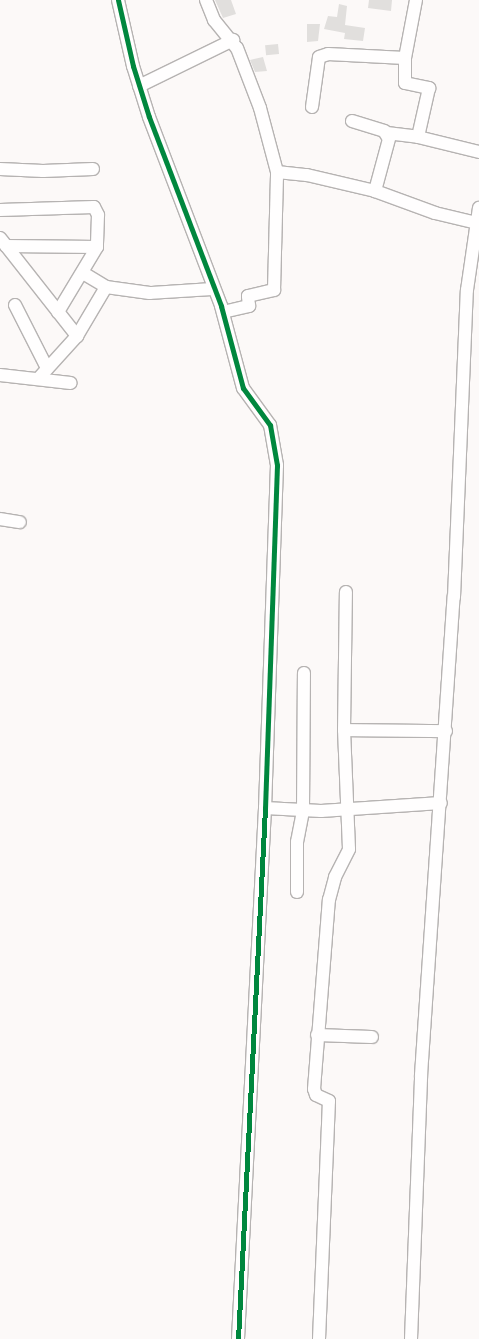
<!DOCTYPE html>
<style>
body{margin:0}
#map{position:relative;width:479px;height:1339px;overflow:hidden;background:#fcf9f8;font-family:"Sofia Sans Condensed",sans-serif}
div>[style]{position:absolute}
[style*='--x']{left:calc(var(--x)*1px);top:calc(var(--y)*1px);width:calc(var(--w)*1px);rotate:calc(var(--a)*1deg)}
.building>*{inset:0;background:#e1dfdd;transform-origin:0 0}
.roads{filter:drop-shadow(1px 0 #b6b3b2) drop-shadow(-1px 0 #b6b3b2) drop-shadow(0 1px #b6b3b2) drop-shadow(0 -1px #b6b3b2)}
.minor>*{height:12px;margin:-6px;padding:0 6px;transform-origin:6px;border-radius:6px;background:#fffefe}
.cycleway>*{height:5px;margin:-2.5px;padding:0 2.5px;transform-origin:2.5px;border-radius:2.5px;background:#00873e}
span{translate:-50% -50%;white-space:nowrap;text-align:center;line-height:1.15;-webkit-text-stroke:5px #fef8f6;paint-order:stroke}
</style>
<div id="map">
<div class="building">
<i style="clip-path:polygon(215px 0,231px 0,236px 14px,223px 18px)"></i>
<i style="clip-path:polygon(369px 0,392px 0,391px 11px,368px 8px)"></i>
<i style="clip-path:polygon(339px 4px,347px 6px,345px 25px,365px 28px,363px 41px,344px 39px,345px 33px,324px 29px,328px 16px,337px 17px)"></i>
<i style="clip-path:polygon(307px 24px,320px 24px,318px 41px,307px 42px)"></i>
<i style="left:278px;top:44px;width:10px;height:13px;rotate:84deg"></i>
<i style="clip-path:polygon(263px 57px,267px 71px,255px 72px,250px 60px)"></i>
</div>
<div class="roads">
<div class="minor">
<i style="--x:118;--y:0;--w:68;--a:77.2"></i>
<i style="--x:133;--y:66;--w:53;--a:72.6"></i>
<i style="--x:149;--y:117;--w:202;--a:69.1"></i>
<i style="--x:221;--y:306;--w:85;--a:75"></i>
<i style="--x:243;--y:388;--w:46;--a:53.9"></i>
<i style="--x:270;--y:425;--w:41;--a:80.1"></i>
<i style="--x:277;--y:465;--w:343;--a:92"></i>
<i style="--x:265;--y:808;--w:532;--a:92.91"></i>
<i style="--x:206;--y:0;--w:22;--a:68"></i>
<i style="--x:214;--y:20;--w:36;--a:51"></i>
<i style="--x:237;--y:48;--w:64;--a:69"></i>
<i style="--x:260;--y:108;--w:66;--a:75.1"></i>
<i style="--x:277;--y:172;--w:30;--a:6"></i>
<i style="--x:307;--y:175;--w:70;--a:13.2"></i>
<i style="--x:375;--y:191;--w:64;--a:20.1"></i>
<i style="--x:435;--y:213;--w:43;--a:13.4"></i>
<i style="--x:416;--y:0;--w:59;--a:100.7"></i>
<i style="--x:405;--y:58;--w:25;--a:90"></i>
<i style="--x:405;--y:83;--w:25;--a:12"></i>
<i style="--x:429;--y:88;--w:50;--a:102.7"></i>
<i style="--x:418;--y:137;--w:63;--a:13.8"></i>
<i style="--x:139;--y:86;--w:105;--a:-26.1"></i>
<i style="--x:312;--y:107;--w:50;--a:-82"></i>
<i style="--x:319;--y:57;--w:9;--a:-18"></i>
<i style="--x:328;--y:54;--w:77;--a:3"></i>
<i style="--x:352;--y:121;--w:34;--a:17"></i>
<i style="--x:384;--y:131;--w:9;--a:58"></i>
<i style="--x:389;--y:139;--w:54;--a:105.1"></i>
<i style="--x:387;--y:133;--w:31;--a:7"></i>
<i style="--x:0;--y:169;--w:43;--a:2.7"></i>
<i style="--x:43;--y:171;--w:50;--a:-2.3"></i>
<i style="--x:0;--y:210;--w:94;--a:-1.8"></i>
<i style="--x:94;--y:207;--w:9;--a:63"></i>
<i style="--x:98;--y:215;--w:32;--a:92"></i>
<i style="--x:0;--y:238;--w:125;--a:51.8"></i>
<i style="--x:6;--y:246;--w:91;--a:0.6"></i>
<i style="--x:97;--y:247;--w:76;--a:121"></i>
<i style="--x:83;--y:273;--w:27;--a:31"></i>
<i style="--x:15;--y:305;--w:71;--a:63.1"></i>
<i style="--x:223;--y:312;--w:27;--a:-13"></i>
<i style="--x:249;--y:306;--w:10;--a:-96"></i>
<i style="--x:248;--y:296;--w:27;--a:-13"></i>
<i style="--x:274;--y:290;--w:118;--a:-88.5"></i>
<i style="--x:0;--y:375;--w:71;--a:6.4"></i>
<i style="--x:38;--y:379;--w:58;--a:-47.8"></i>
<i style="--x:77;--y:336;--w:57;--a:-59.4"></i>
<i style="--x:106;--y:287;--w:44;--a:7.8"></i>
<i style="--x:150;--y:293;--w:64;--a:-3.6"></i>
<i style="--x:0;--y:519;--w:20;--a:9"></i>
<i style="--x:344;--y:730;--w:102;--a:0.6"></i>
<i style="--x:265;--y:808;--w:56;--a:3.1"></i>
<i style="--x:321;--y:811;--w:120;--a:-3.8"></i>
<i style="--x:297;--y:892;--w:50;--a:-90"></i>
<i style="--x:297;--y:842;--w:33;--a:-79"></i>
<i style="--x:303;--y:810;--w:137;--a:-89.6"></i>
<i style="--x:317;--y:1035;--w:55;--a:2.1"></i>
<i style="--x:319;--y:1339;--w:238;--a:-87.6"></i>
<i style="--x:329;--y:1101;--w:14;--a:-155"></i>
<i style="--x:316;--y:1095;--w:6;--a:-108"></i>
<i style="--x:314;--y:1089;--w:190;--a:-85.5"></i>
<i style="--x:329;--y:900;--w:24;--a:-75"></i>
<i style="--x:335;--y:877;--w:31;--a:-63"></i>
<i style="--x:349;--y:849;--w:119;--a:-92.4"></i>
<i style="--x:344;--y:730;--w:138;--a:-89.2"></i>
<i style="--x:411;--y:1339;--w:264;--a:-87.8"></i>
<i style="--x:421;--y:1075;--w:479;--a:-86.1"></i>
<i style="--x:454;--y:597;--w:307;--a:-87.6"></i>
<i style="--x:467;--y:290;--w:83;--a:-81.7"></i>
</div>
</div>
<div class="cycleway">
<i style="--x:118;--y:0;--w:68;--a:77.2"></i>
<i style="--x:133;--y:66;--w:53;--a:72.6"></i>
<i style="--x:149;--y:117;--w:202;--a:69.1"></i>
<i style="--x:221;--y:306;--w:85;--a:75"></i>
<i style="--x:243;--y:388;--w:46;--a:53.9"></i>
<i style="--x:270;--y:425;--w:41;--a:80.1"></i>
<i style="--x:277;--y:465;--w:343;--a:92"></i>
<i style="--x:265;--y:808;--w:532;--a:92.91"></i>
</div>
</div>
